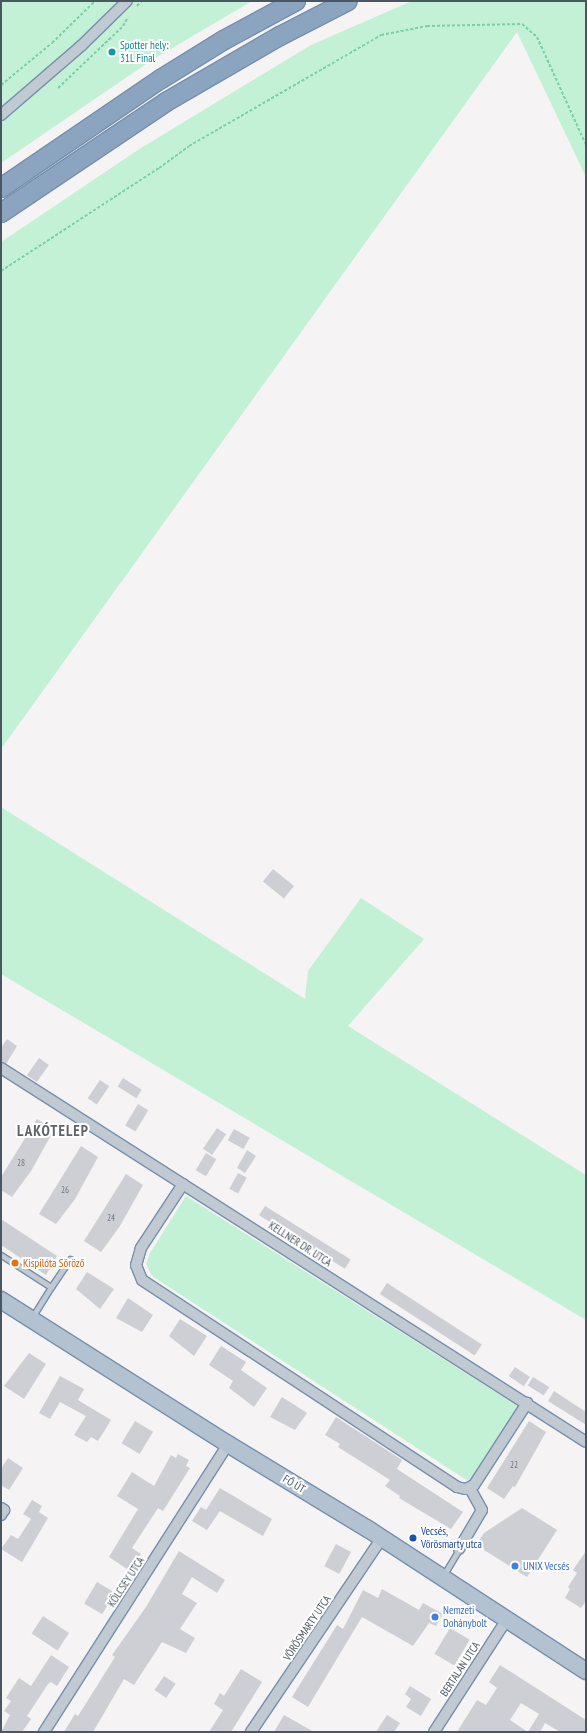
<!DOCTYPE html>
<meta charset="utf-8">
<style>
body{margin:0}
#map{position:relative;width:587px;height:1733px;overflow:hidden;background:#f5f3f3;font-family:"PT Sans Narrow",sans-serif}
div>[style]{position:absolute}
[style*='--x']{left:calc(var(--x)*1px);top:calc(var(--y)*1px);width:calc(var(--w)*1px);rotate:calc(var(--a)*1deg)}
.green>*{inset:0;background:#c3f1d5}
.building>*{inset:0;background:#cdcfd5;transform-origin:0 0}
.path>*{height:2px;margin-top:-1px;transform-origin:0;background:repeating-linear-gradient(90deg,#7ad0a6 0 3px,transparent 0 5px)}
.roads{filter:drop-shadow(1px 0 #7690ad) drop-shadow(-1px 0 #7690ad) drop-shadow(0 1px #7690ad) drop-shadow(0 -1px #7690ad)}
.lane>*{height:5px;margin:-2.5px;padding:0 2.5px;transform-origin:2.5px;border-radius:2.5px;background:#c1cad2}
.street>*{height:10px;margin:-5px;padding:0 5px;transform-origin:5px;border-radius:5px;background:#c1cad2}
.primary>*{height:16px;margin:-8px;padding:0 8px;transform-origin:8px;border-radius:8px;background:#b3c2d1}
.highway>*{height:18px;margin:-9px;padding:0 9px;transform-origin:9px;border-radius:9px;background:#8ba5c1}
.dots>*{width:11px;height:11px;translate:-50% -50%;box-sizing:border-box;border:2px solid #fff;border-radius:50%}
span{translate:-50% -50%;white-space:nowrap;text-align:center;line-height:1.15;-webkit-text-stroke:4px #fff;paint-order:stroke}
.number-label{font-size:9px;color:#6b747e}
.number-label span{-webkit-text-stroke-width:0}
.culture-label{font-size:11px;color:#0d838f}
.left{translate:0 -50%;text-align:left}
.street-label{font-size:11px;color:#4a5661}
.food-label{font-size:11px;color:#c56008}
.transit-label{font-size:11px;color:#164399}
.shop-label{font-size:11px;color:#366cbe}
.district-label{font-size:15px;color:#5f6368;font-weight:700;letter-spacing:1px}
.frame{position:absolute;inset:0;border:2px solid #4a5661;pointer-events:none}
</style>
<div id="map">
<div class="green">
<i style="clip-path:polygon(2px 1px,252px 1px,152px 60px,1px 163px)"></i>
<i style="clip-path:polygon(412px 1px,586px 1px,586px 177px,517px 32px,1px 749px,1px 242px,141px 148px,311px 45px)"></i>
<i style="clip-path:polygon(1px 807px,305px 999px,308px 971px,361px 898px,424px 939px,348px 1026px,586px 1175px,586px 1320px,1px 974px)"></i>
<i style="clip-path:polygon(186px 1196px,519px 1407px,475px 1477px,468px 1481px,152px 1276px,146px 1264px,150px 1253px)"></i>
</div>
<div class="building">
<i style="left:273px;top:869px;width:27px;height:16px;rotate:39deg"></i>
<i style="clip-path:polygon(7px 1039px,17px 1046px,6px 1064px,1px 1062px,1px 1048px)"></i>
<i style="left:39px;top:1058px;width:12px;height:21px;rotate:35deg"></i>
<i style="left:123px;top:1078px;width:22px;height:10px;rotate:32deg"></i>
<i style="left:100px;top:1080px;width:11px;height:22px;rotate:34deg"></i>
<i style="left:138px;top:1104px;width:12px;height:25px;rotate:31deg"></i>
<i style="clip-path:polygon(37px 1119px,54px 1130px,31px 1171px,12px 1197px,1px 1190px,1px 1177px)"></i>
<i style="left:217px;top:1128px;width:11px;height:25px;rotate:34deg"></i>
<i style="left:234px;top:1129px;width:18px;height:13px;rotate:29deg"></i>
<i style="clip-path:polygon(81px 1146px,98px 1157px,75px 1199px,56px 1224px,39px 1214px)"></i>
<i style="clip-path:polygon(247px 1150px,256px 1156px,245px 1173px,237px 1168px)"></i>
<i style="left:206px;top:1153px;width:12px;height:20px;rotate:31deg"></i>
<i style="left:238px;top:1173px;width:10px;height:18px;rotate:29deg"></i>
<i style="clip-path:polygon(126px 1174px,143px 1185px,120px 1226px,101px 1252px,84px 1241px)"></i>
<i style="left:265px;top:1206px;width:101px;height:11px;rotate:32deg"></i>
<i style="clip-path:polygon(1px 1219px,57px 1256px,46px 1275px,1px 1245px)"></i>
<i style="clip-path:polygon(87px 1272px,114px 1289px,100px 1309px,76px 1289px)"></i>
<i style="left:387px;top:1283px;width:113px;height:13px;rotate:33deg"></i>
<i style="clip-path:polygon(128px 1298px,153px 1315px,142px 1332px,116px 1318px)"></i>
<i style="clip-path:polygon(180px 1319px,207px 1336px,194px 1356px,169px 1336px)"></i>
<i style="clip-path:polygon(221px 1346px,246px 1362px,241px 1370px,267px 1388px,254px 1407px,229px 1388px,233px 1381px,209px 1365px)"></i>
<i style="clip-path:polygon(29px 1353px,46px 1364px,24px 1399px,4px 1386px)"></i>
<i style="left:515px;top:1367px;width:18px;height:11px;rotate:34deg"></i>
<i style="clip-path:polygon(60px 1376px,84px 1389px,78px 1400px,111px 1420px,98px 1441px,91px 1437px,87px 1442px,74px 1435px,86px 1416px,60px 1402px,50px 1419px,39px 1413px)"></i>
<i style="left:533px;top:1377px;width:19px;height:10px;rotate:32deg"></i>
<i style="clip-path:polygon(554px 1391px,586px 1412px,586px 1425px,548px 1401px)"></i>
<i style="clip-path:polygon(282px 1397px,307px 1413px,295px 1430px,270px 1417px)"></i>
<i style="clip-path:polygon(336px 1417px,402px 1460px,397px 1469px,463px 1512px,451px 1529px,399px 1498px,400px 1496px,385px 1486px,390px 1480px,338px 1447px,340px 1444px,325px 1435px)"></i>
<i style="left:135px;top:1421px;width:21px;height:26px;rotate:31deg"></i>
<i style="clip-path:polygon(529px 1421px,546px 1432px,515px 1487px,513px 1486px,504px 1499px,487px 1488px)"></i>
<i style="clip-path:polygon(178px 1454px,189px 1460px,186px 1466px,190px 1468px,163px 1511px,158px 1508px,132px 1548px,141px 1554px,130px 1571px,109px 1557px,138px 1509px,117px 1496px,132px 1472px,154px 1486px,171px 1455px,176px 1458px)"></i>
<i style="clip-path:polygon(8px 1458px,23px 1468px,9px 1490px,1px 1485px,1px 1469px)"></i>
<i style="clip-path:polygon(220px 1488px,272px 1519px,263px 1536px,220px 1511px,207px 1530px,192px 1521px,201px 1507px,206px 1510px)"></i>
<i style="clip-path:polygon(32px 1500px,42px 1506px,39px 1512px,48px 1518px,22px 1562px,1px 1549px,11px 1535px,18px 1539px,31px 1519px,23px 1514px)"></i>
<i style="clip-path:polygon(522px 1508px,557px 1530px,527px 1577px,476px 1545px,484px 1533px)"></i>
<i style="left:336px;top:1544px;width:17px;height:25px;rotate:28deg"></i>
<i style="clip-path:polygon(179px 1551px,225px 1580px,217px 1593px,192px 1577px,182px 1594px,197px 1603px,180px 1629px,195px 1638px,186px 1653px,162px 1642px,134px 1685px,124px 1679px,93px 1732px,64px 1732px,75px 1714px,78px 1716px,115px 1657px,112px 1655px,146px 1607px)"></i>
<i style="clip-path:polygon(586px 1551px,586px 1601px,581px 1608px,565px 1598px,570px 1589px,568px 1587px,577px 1573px,573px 1570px)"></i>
<i style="left:97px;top:1582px;width:21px;height:25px;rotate:31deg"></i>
<i style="clip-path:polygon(382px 1589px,419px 1610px,423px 1603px,443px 1614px,436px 1626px,429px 1623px,413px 1646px,362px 1617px,308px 1707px,292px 1697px,337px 1625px,343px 1629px,363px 1590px,378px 1598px)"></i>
<i style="left:43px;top:1616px;width:31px;height:21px;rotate:33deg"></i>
<i style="left:450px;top:1628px;width:23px;height:30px;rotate:31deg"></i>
<i style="clip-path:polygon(51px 1655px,69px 1667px,57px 1686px,51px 1682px,48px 1684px,27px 1716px,31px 1719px,22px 1732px,1px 1732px,10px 1715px,4px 1711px,11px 1701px,6px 1698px,19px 1678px,31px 1686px)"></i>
<i style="clip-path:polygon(evenodd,500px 1665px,586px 1720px,586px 1732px,560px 1732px,545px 1723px,540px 1732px,457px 1732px,477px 1700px,486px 1705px,497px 1688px,489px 1682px,500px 1665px,521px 1703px,539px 1714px,528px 1732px,510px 1720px,521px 1703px)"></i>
<i style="clip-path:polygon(241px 1669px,262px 1682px,231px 1732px,209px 1732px,223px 1710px,214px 1704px,220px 1693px,224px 1696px)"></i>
<i style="left:164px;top:1676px;width:14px;height:17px;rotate:34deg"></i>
<i style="clip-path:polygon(410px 1686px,431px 1699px,421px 1716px,406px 1707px,411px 1699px,405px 1694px)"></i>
<i style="clip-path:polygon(284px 1715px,314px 1732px,274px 1732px)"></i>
<i style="clip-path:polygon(387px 1715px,400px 1723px,394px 1732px,376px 1732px)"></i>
</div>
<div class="path">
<i style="--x:137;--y:6;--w:7;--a:-45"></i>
<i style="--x:1;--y:85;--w:66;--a:-39.5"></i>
<i style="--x:52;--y:43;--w:60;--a:-44.3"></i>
<i style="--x:58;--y:88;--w:90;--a:-43.6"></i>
<i style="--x:123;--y:26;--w:10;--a:-61"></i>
<i style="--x:1;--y:271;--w:189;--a:-33.1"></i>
<i style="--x:159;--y:168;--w:37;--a:-36"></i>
<i style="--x:189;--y:146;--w:222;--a:-30"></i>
<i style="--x:381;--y:35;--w:47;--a:-11.1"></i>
<i style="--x:427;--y:26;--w:95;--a:-1.2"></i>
<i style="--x:522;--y:24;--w:20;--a:41"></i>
<i style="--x:537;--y:37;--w:119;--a:65.6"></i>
</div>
<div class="roads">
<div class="lane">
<i style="--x:1;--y:1255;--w:59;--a:32.6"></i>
<i style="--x:51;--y:1287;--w:36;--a:122"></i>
<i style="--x:51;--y:1287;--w:34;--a:-56"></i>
<i style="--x:443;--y:1576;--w:31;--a:-59"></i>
</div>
<div class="street">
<i style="--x:1;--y:115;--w:106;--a:-40.8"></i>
<i style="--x:81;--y:46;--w:64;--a:-44.4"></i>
<i style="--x:1;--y:1068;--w:694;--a:32.59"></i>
<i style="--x:183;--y:1184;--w:77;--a:123.3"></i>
<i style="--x:141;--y:1248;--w:18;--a:106"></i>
<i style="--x:136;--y:1265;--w:16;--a:68"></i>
<i style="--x:142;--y:1280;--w:377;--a:33.3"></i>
<i style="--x:457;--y:1487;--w:9;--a:13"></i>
<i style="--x:466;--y:1489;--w:9;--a:-27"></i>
<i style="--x:474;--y:1485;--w:98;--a:-57.1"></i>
<i style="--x:1;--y:1508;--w:4;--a:34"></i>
<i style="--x:4;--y:1510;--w:6;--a:121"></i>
<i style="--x:459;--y:1549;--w:45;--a:-59.5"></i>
<i style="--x:482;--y:1510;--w:25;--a:-119"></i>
<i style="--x:44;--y:1732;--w:342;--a:-57.4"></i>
<i style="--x:251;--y:1732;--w:234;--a:-56"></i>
<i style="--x:434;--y:1732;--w:135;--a:-57.1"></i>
</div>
<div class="primary">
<i style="--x:1;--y:1300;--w:269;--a:32.4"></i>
<i style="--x:228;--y:1444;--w:164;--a:31.3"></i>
<i style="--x:368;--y:1529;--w:260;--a:33.1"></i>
</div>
<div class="highway">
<i style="--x:1;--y:188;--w:194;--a:-34.3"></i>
<i style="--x:161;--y:79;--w:74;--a:-31.8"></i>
<i style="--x:224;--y:40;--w:82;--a:-28.4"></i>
<i style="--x:1;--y:213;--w:199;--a:-33.9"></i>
<i style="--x:166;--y:102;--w:132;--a:-30.1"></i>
<i style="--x:280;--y:36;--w:76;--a:-27.2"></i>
</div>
</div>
<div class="dots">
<i style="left:112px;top:52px;background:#0f9aa8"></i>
<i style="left:15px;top:1263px;background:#e8710a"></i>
<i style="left:413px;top:1538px;background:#1a4fb4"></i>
<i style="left:515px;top:1566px;background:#3f7fe0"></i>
<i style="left:435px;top:1617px;background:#3f7fe0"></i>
</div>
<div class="number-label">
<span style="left:21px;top:1163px">28</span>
<span style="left:65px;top:1190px">26</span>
<span style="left:111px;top:1218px">24</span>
<span style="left:514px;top:1465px">22</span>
</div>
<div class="culture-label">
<span class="left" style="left:120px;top:52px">Spotter hely:<br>31L Final</span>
</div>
<div class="street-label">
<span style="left:300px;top:1244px;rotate:33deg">KELLNER DR. UTCA</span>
<span style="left:294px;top:1484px;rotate:31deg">FŐ ÚT</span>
<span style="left:126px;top:1582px;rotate:-57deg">KÖLCSEY UTCA</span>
<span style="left:307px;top:1628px;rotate:-56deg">VÖRÖSMARTY UTCA</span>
<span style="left:460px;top:1669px;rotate:-57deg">BERTALAN UTCA</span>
</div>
<div class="food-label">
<span class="left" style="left:23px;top:1263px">Kispilóta Söröző</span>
</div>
<div class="transit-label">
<span class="left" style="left:421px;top:1538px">Vecsés,<br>Vörösmarty utca</span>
</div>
<div class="shop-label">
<span class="left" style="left:523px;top:1566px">UNIX Vecsés</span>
<span class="left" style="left:443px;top:1617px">Nemzeti<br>Dohánybolt</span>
</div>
<div class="district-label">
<span style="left:53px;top:1131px">LAKÓTELEP</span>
</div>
<div class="frame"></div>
</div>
